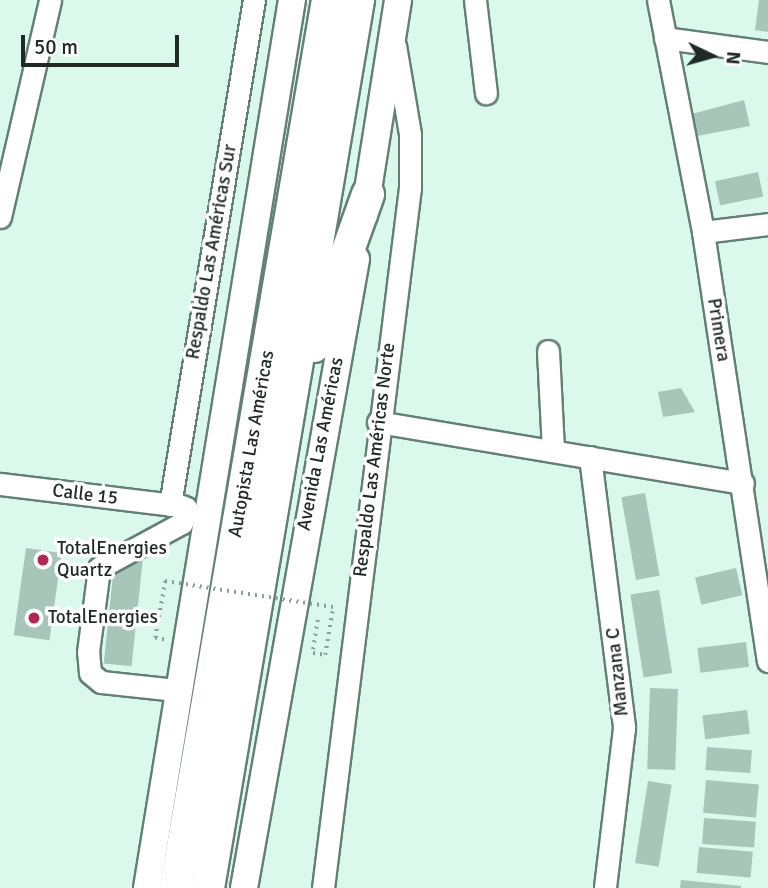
<!DOCTYPE html>
<meta charset="utf-8">
<style>
body{margin:0}
#map{position:relative;width:768px;height:888px;overflow:hidden;background:#daf8ec;font-family:Signika,sans-serif}
div>[style]{position:absolute}
[style*='--x']{left:calc(var(--x)*1px);top:calc(var(--y)*1px);width:calc(var(--w)*1px);rotate:calc(var(--a)*1deg)}
.building>*{inset:0;background:#a8c5b9;transform-origin:0 0}
.path>*{height:3.5px;margin-top:-1.75px;transform-origin:0;background:repeating-linear-gradient(90deg,#899f97 0 2px,transparent 0 7px)}
.roads{filter:drop-shadow(2px 0 #647f75) drop-shadow(-2px 0 #647f75) drop-shadow(0 2px #647f75) drop-shadow(0 -2px #647f75)}
.minor>*{height:21px;margin:-10.5px;padding:0 10.5px;transform-origin:10.5px;border-radius:10.5px;background:#fff}
.major>*{height:26px;margin:-13px;padding:0 13px;transform-origin:13px;border-radius:13px;background:#fff}
.highway>*{height:32px;margin:-16px;padding:0 16px;transform-origin:16px;border-radius:16px;background:#fff}
.path-bridge>*{height:3.5px;margin-top:-1.75px;transform-origin:0;background:repeating-linear-gradient(90deg,#899f97 0 2px,transparent 0 7px)}
.dots>*{width:19px;height:19px;translate:-50% -50%;box-sizing:border-box;border:4px solid #fff;border-radius:50%}
span{translate:-50% -50%;white-space:nowrap;text-align:center;line-height:1.15;-webkit-text-stroke:7px #fff;paint-order:stroke}
.street-label{font-size:19px;color:#1f2a26}
.poi-label{font-size:19px;color:#1f2a26}
.left{translate:0 -50%;text-align:left}
.north{position:absolute;left:677px;top:21px;width:70px;height:70px;-webkit-text-stroke:5px #fff;paint-order:stroke;rotate:95deg;font-size:19px;font-weight:700;line-height:28px;text-align:center;color:#1f2a26}
.north::after{content:'';display:block;margin:auto;width:24px;height:32px;background:#1f2a26;clip-path:polygon(50% 0,100% 100%,50% 72%,0 100%)}
.scale{position:absolute;left:21px;top:35px;width:158px;height:32px;box-sizing:border-box;border:4px solid #1f2a26;border-top:0;padding-left:9px;font-size:21px;line-height:24px;white-space:nowrap;color:#1f2a26;-webkit-text-stroke:5px #fff;paint-order:stroke}
</style>
<div id="map">
<div class="building">
<i style="clip-path:polygon(759px 0,768px 0,768px 32px,755px 30px)"></i>
<i style="clip-path:polygon(744px 100px,750px 126px,697px 136px,692px 114px)"></i>
<i style="left:758px;top:172px;width:25px;height:44px;rotate:78deg"></i>
<i style="clip-path:polygon(681px 388px,695px 412px,663px 417px,658px 392px)"></i>
<i style="left:645px;top:493px;width:84px;height:24px;rotate:80deg"></i>
<i style="left:26px;top:548px;width:36px;height:88px;rotate:8deg"></i>
<i style="left:115px;top:556px;width:28px;height:108px;rotate:6deg"></i>
<i style="left:736px;top:568px;width:28px;height:42px;rotate:77deg"></i>
<i style="left:659px;top:590px;width:84px;height:29px;rotate:81deg"></i>
<i style="left:746px;top:642px;width:25px;height:49px;rotate:83deg"></i>
<i style="left:650px;top:688px;width:28px;height:81px;rotate:2deg"></i>
<i style="left:747px;top:710px;width:24px;height:45px;rotate:83deg"></i>
<i style="left:707px;top:747px;width:45px;height:23px;rotate:4deg"></i>
<i style="left:706px;top:780px;width:53px;height:33px;rotate:5deg"></i>
<i style="left:648px;top:781px;width:24px;height:83px;rotate:9deg"></i>
<i style="left:704px;top:818px;width:52px;height:26px;rotate:4deg"></i>
<i style="left:699px;top:847px;width:54px;height:26px;rotate:5deg"></i>
<i style="clip-path:polygon(681px 880px,741px 886px,741px 888px,680px 888px)"></i>
</div>
<div class="path">
<i style="--x:318;--y:620;--w:33;--a:99"></i>
<i style="--x:313;--y:653;--w:12;--a:9"></i>
<i style="--x:325;--y:655;--w:49;--a:-80.5"></i>
<i style="--x:164;--y:640;--w:9;--a:-167"></i>
<i style="--x:155;--y:638;--w:58;--a:-80"></i>
</div>
<div class="roads">
<div class="minor">
<i style="--x:475;--y:0;--w:94;--a:83.3"></i>
<i style="--x:658;--y:0;--w:236;--a:79"></i>
<i style="--x:703;--y:232;--w:434;--a:81.4"></i>
<i style="--x:665;--y:38;--w:104;--a:7.7"></i>
<i style="--x:0;--y:217;--w:223;--a:-77"></i>
<i style="--x:703;--y:232;--w:65;--a:-7"></i>
<i style="--x:548;--y:351;--w:100;--a:87.1"></i>
<i style="--x:378;--y:422;--w:370;--a:9.5"></i>
<i style="--x:590;--y:457;--w:273;--a:82.8"></i>
<i style="--x:624;--y:728;--w:161;--a:96.8"></i>
<i style="--x:0;--y:484;--w:183;--a:6.9"></i>
<i style="--x:170;--y:505;--w:512;--a:-80.56"></i>
<i style="--x:176;--y:690;--w:75;--a:-173.9"></i>
<i style="--x:101;--y:682;--w:14;--a:-141"></i>
<i style="--x:90;--y:673;--w:21;--a:-95"></i>
<i style="--x:88;--y:652;--w:85;--a:-82.5"></i>
<i style="--x:99;--y:568;--w:94;--a:-28.5"></i>
<i style="--x:182;--y:523;--w:16;--a:-76"></i>
<i style="--x:323;--y:888;--w:705;--a:-82.92"></i>
<i style="--x:410;--y:188;--w:54;--a:-90"></i>
<i style="--x:410;--y:134;--w:90;--a:-99.6"></i>
</div>
<div class="major">
<i style="--x:364;--y:215;--w:218;--a:-81"></i>
<i style="--x:147;--y:888;--w:900;--a:-80.73"></i>
<i style="--x:244;--y:888;--w:639;--a:-79.9"></i>
</div>
<div class="highway">
<i style="--x:314;--y:346;--w:161;--a:-70.4"></i>
<i style="--x:176;--y:888;--w:901;--a:-80.29"></i>
<i style="--x:208;--y:888;--w:901;--a:-80.41"></i>
</div>
</div>
<div class="path-bridge">
<i style="--x:165;--y:581;--w:170;--a:8.8"></i>
</div>
<div class="dots">
<i style="left:43px;top:560px;background:#b52551"></i>
<i style="left:34px;top:618px;background:#b52551"></i>
</div>
<div class="street-label">
<span style="left:212px;top:252px;rotate:-80deg">Respaldo Las Américas Sur</span>
<span style="left:718px;top:330px;rotate:81deg">Primera</span>
<span style="left:252px;top:444px;rotate:-80deg">Autopista Las Américas</span>
<span style="left:321px;top:444px;rotate:-79deg">Avenida Las Américas</span>
<span style="left:375px;top:460px;rotate:-83deg">Respaldo Las Américas Norte</span>
<span style="left:85px;top:495px;rotate:7deg">Calle 15</span>
<span style="left:618px;top:672px;rotate:-96deg">Manzana C</span>
</div>
<div class="poi-label">
<span class="left" style="left:57px;top:560px">TotalEnergies<br>Quartz</span>
<span class="left" style="left:48px;top:618px">TotalEnergies</span>
</div>
<div class="north">N</div>
<div class="scale">50 m</div>
</div>
